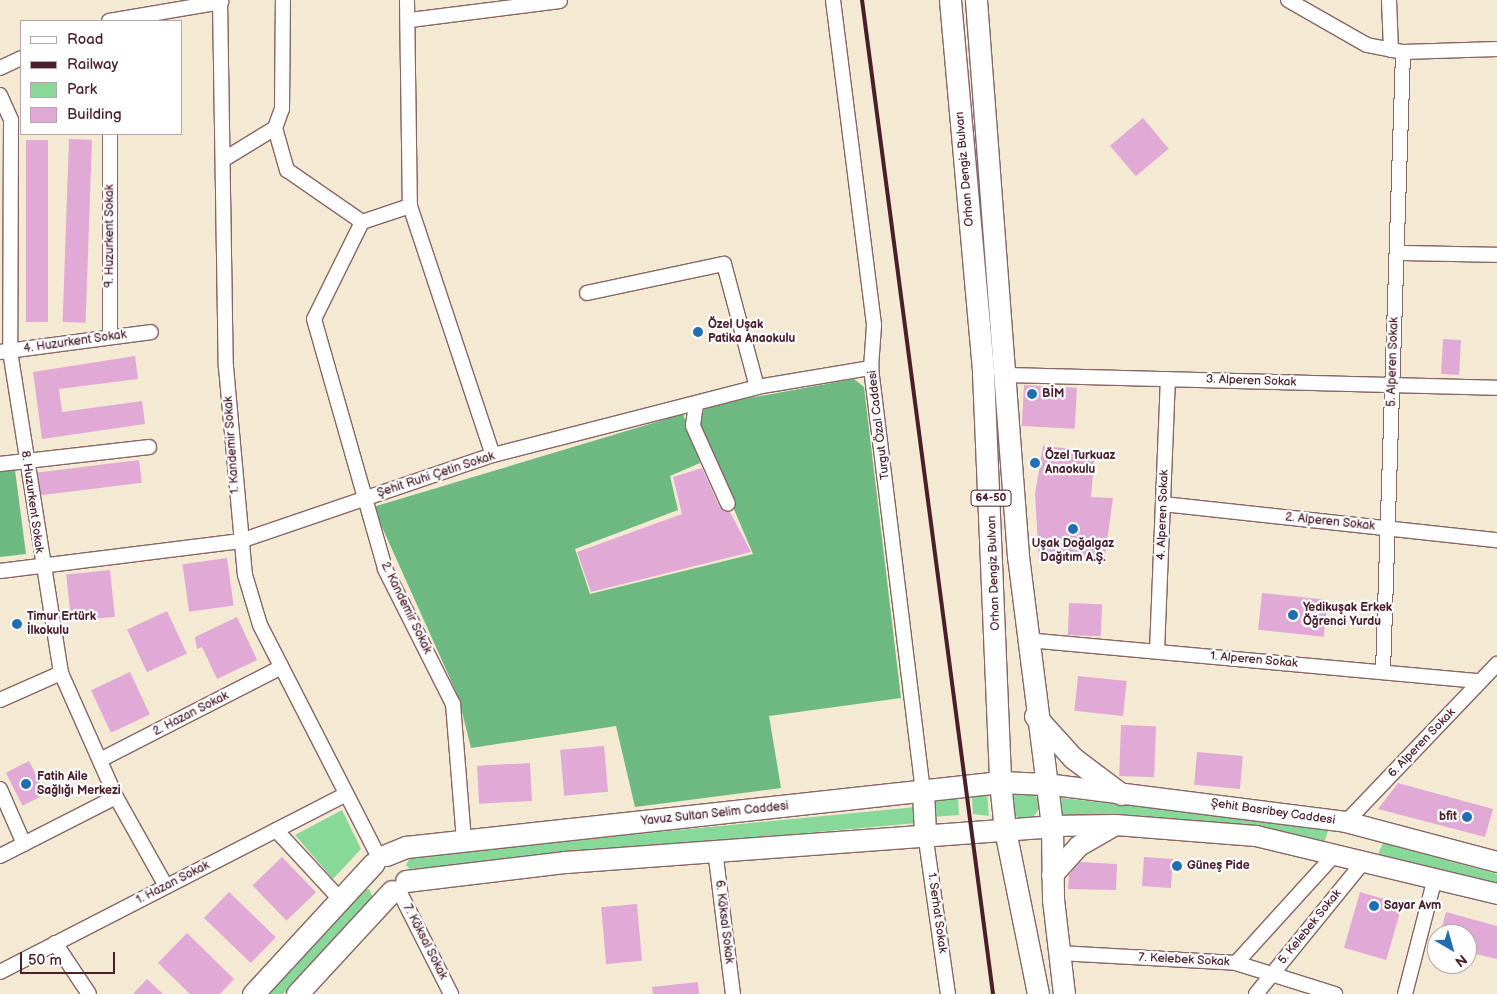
<!DOCTYPE html>
<meta charset="utf-8">
<style>
body{margin:0}
#map{position:relative;width:1497px;height:994px;overflow:hidden;background:#f4e9d3;font-family:"Balsamiq Sans",sans-serif}
div>[style]{position:absolute}
[style*='--x']{left:calc(var(--x)*1px);top:calc(var(--y)*1px);width:calc(var(--w)*1px);rotate:calc(var(--a)*1deg)}
.green>*{inset:0;background:#88d899}
.round{border-radius:50%}
.forest>*{inset:0;background:#6eb881}
.building>*{inset:0;background:#e1a9d6;transform-origin:0 0}
.roads{filter:drop-shadow(1px 0 #866666) drop-shadow(-1px 0 #866666) drop-shadow(0 1px #866666) drop-shadow(0 -1px #866666)}
.street>*{height:14px;margin:-7px;padding:0 7px;transform-origin:7px;border-radius:7px;background:#fff}
.secondary>*{height:20px;margin:-10px;padding:0 10px;transform-origin:10px;border-radius:10px;background:#fff}
.primary>*{height:21px;margin:-10.5px;padding:0 10.5px;transform-origin:10.5px;border-radius:10.5px;background:#fff}
.rail>*{height:4px;margin:-2px;padding:0 2px;transform-origin:2px;border-radius:2px;background:#4a1f2b}
.dots>*{width:14px;height:14px;translate:-50% -50%;box-sizing:border-box;border:2px solid #fff;border-radius:50%}
span{translate:-50% -50%;white-space:nowrap;text-align:center;line-height:1.15;-webkit-text-stroke:4.5px #fff;paint-order:stroke}
.shield-label span{padding:1px 4px;background:#fff;border:1px solid;border-radius:4px;-webkit-text-stroke-width:0}
.shield-label{font-size:11px;color:#4a1f2b;font-weight:700}
.street-label{font-size:12px;color:#4a1f2b}
.poi-label{font-size:12px;color:#4a1f2b;font-weight:700}
.left{translate:0 -50%;text-align:left}
.right{translate:-100% -50%;text-align:right}
.legend{position:absolute;left:20px;top:20px;width:162px;height:115px;box-sizing:border-box;background:#fff;border:1px solid #b7a5aa;margin:0;padding:6px 9px;list-style:none;font-size:15px;color:#4a1f2b}
.legend li{display:flex;align-items:center;gap:10px;height:25px}
.legend b{width:25px;border:1px solid #b7a5aa}
.north{position:absolute;left:1427px;top:924px;width:50px;height:50px;box-sizing:border-box;background:#fff;border:1px solid #b7a5aa;border-radius:50%;rotate:142deg;font-size:14px;font-weight:700;line-height:20px;text-align:center;color:#4a1f2b}
.north::after{content:'';display:block;margin:auto;width:18px;height:22px;background:#1f6fb2;clip-path:polygon(50% 0,100% 100%,50% 72%,0 100%)}
.scale{position:absolute;left:20px;top:952px;width:95px;height:22px;box-sizing:border-box;border:2px solid #4a1f2b;border-top:0;padding-left:6px;font-size:15px;line-height:18px;white-space:nowrap;color:#4a1f2b;-webkit-text-stroke:4px #fff;paint-order:stroke}
</style>
<div id="map">
<div class="green">
<i class="round" style="left:1011px;top:791px;width:28px;height:28px"></i>
<i style="clip-path:polygon(987px 793px,989px 816px,973px 814px,972px 796px)"></i>
<i style="clip-path:polygon(958px 796px,959px 815px,931px 817px,930px 801px)"></i>
<i style="clip-path:polygon(1061px 798px,1257px 819px,1328px 831px,1324px 843px,1063px 817px)"></i>
<i style="clip-path:polygon(916px 807px,917px 823px,410px 869px,406px 865px,411px 856px)"></i>
<i style="clip-path:polygon(342px 810px,361px 849px,333px 879px,295px 835px)"></i>
<i style="clip-path:polygon(1383px 843px,1497px 874px,1497px 884px,1377px 856px)"></i>
<i style="clip-path:polygon(369px 889px,374px 900px,283px 994px,264px 994px,363px 890px)"></i>
</div>
<div class="forest">
<i style="clip-path:polygon(854px 379px,864px 387px,901px 698px,769px 716px,781px 788px,635px 807px,616px 726px,471px 748px,458px 696px,373px 507px,683px 414px,700px 463px,670px 476px,678px 510px,575px 549px,590px 594px,753px 554px,699px 427px,705px 406px)"></i>
<i style="clip-path:polygon(15px 470px,26px 554px,0 557px,0 472px)"></i>
</div>
<div class="building">
<i style="left:1143px;top:118px;width:40px;height:43px;rotate:50deg"></i>
<i style="left:69px;top:139px;width:23px;height:183px;rotate:2deg"></i>
<i style="left:26px;top:140px;width:22px;height:182px"></i>
<i style="left:1443px;top:339px;width:18px;height:35px;rotate:3deg"></i>
<i style="clip-path:polygon(135px 356px,138px 379px,59px 389px,62px 412px,142px 401px,145px 424px,42px 439px,33px 372px)"></i>
<i style="left:1024px;top:385px;width:53px;height:41px;rotate:3deg"></i>
<i style="clip-path:polygon(1043px 446px,1095px 451px,1091px 497px,1113px 498px,1104px 562px,1039px 561px,1035px 494px)"></i>
<i style="left:139px;top:460px;width:23px;height:102px;rotate:83deg"></i>
<i style="clip-path:polygon(702px 468px,720px 508px,730px 512px,751px 552px,591px 592px,577px 552px,682px 514px,673px 477px)"></i>
<i style="left:227px;top:558px;width:48px;height:45px;rotate:82deg"></i>
<i style="left:110px;top:570px;width:47px;height:44px;rotate:84deg"></i>
<i style="left:1262px;top:593px;width:66px;height:37px;rotate:6deg"></i>
<i style="left:1069px;top:603px;width:33px;height:32px;rotate:2deg"></i>
<i style="left:167px;top:611px;width:47px;height:44px;rotate:65deg"></i>
<i style="clip-path:polygon(237px 617px,257px 660px,217px 679px,202px 647px,197px 649px,195px 637px)"></i>
<i style="left:130px;top:672px;width:47px;height:43px;rotate:65deg"></i>
<i style="left:1078px;top:676px;width:49px;height:35px;rotate:6deg"></i>
<i style="left:1121px;top:725px;width:35px;height:51px;rotate:2deg"></i>
<i style="left:604px;top:746px;width:46px;height:44px;rotate:85deg"></i>
<i style="left:1197px;top:752px;width:46px;height:33px;rotate:5deg"></i>
<i style="left:29px;top:761px;width:37px;height:26px;rotate:63deg"></i>
<i style="left:530px;top:763px;width:38px;height:53px;rotate:87deg"></i>
<i style="clip-path:polygon(1398px 783px,1493px 809px,1485px 837px,1378px 809px)"></i>
<i style="left:282px;top:857px;width:49px;height:41px;rotate:46deg"></i>
<i style="left:1144px;top:857px;width:29px;height:29px;rotate:4deg"></i>
<i style="clip-path:polygon(1080px 862px,1117px 864px,1116px 890px,1068px 889px,1069px 875px)"></i>
<i style="left:229px;top:892px;width:65px;height:36px;rotate:44deg"></i>
<i style="left:1360px;top:892px;width:44px;height:58px;rotate:16deg"></i>
<i style="left:637px;top:904px;width:57px;height:36px;rotate:85deg"></i>
<i style="clip-path:polygon(1446px 912px,1497px 926px,1497px 959px,1467px 952px,1467px 934px,1440px 934px)"></i>
<i style="clip-path:polygon(187px 933px,234px 979px,220px 994px,190px 994px,158px 963px)"></i>
<i style="clip-path:polygon(147px 979px,163px 994px,133px 994px)"></i>
<i style="clip-path:polygon(698px 982px,699px 994px,653px 994px,652px 987px)"></i>
</div>
<div class="roads">
<div class="street">
<i style="--x:220;--y:0;--w:367;--a:89.1"></i>
<i style="--x:226;--y:367;--w:209;--a:84.8"></i>
<i style="--x:245;--y:575;--w:52;--a:73.3"></i>
<i style="--x:260;--y:625;--w:262;--a:62.9"></i>
<i style="--x:407;--y:0;--w:206;--a:89.2"></i>
<i style="--x:410;--y:206;--w:51;--a:161.6"></i>
<i style="--x:362;--y:222;--w:108;--a:116.3"></i>
<i style="--x:314;--y:319;--w:260;--a:74.1"></i>
<i style="--x:385;--y:569;--w:151;--a:63.3"></i>
<i style="--x:453;--y:704;--w:137;--a:85.4"></i>
<i style="--x:833;--y:0;--w:328;--a:82.8"></i>
<i style="--x:874;--y:325;--w:43;--a:94"></i>
<i style="--x:871;--y:368;--w:426;--a:83"></i>
<i style="--x:1288;--y:0;--w:91;--a:29.7"></i>
<i style="--x:1367;--y:45;--w:37;--a:11"></i>
<i style="--x:1403;--y:52;--w:94;--a:-1.8"></i>
<i style="--x:1389;--y:0;--w:50;--a:87.7"></i>
<i style="--x:410;--y:20;--w:151;--a:-7.2"></i>
<i style="--x:109;--y:21;--w:114;--a:-9.6"></i>
<i style="--x:0;--y:68;--w:23;--a:-25"></i>
<i style="--x:0;--y:95;--w:27;--a:66"></i>
<i style="--x:11;--y:120;--w:231;--a:90.2"></i>
<i style="--x:10;--y:351;--w:326;--a:81"></i>
<i style="--x:61;--y:673;--w:136;--a:66.1"></i>
<i style="--x:116;--y:797;--w:102;--a:60.7"></i>
<i style="--x:275;--y:128;--w:44;--a:74.1"></i>
<i style="--x:287;--y:170;--w:91;--a:34.7"></i>
<i style="--x:226;--y:158;--w:57;--a:-31.5"></i>
<i style="--x:275;--y:128;--w:20;--a:-70"></i>
<i style="--x:282;--y:109;--w:109;--a:-89.5"></i>
<i style="--x:410;--y:206;--w:262;--a:71.6"></i>
<i style="--x:1397;--y:253;--w:100;--a:1.1"></i>
<i style="--x:587;--y:293;--w:140;--a:-12"></i>
<i style="--x:724;--y:264;--w:127;--a:75"></i>
<i style="--x:110;--y:337;--w:203;--a:-90"></i>
<i style="--x:0;--y:352;--w:152;--a:-7.5"></i>
<i style="--x:1005;--y:375;--w:492;--a:1.5"></i>
<i style="--x:696;--y:404;--w:22;--a:98"></i>
<i style="--x:693;--y:426;--w:85;--a:65.8"></i>
<i style="--x:0;--y:464;--w:150;--a:-6.5"></i>
<i style="--x:1163;--y:504;--w:336;--a:6.2"></i>
<i style="--x:0;--y:571;--w:242;--a:-7.1"></i>
<i style="--x:240;--y:541;--w:267;--a:-18.8"></i>
<i style="--x:493;--y:455;--w:273;--a:-14.4"></i>
<i style="--x:757;--y:387;--w:116;--a:-9.5"></i>
<i style="--x:1027;--y:640;--w:455;--a:5.2"></i>
<i style="--x:1157;--y:651;--w:272;--a:-87.7"></i>
<i style="--x:1383;--y:672;--w:620;--a:-88.15"></i>
<i style="--x:0;--y:700;--w:67;--a:-23.9"></i>
<i style="--x:100;--y:760;--w:204;--a:-27.1"></i>
<i style="--x:0;--y:789;--w:60;--a:66.4"></i>
<i style="--x:1346;--y:822;--w:219;--a:-46.3"></i>
<i style="--x:276;--y:830;--w:94;--a:47.2"></i>
<i style="--x:925;--y:833;--w:163;--a:81.9"></i>
<i style="--x:715;--y:850;--w:145;--a:82.9"></i>
<i style="--x:0;--y:856;--w:130;--a:-27"></i>
<i style="--x:398;--y:889;--w:118;--a:63.2"></i>
<i style="--x:55;--y:943;--w:61;--a:56.3"></i>
<i style="--x:1059;--y:953;--w:177;--a:3.2"></i>
<i style="--x:1236;--y:963;--w:104;--a:17.4"></i>
<i style="--x:1236;--y:963;--w:149;--a:-47.7"></i>
<i style="--x:0;--y:972;--w:389;--a:-27.2"></i>
<i style="--x:1256;--y:994;--w:173;--a:-50.9"></i>
<i style="--x:1405;--y:994;--w:120;--a:-75.5"></i>
</div>
<div class="secondary">
<i style="--x:1046;--y:784;--w:302;--a:7.2"></i>
<i style="--x:1346;--y:822;--w:156;--a:14.8"></i>
<i style="--x:1052;--y:826;--w:64;--a:-0.9"></i>
<i style="--x:1116;--y:825;--w:140;--a:4.5"></i>
<i style="--x:1256;--y:836;--w:248;--a:13.5"></i>
<i style="--x:1052;--y:876;--w:40;--a:-48"></i>
<i style="--x:1079;--y:846;--w:40;--a:-29.7"></i>
</div>
<div class="primary">
<i style="--x:950;--y:0;--w:373;--a:84.9"></i>
<i style="--x:983;--y:372;--w:410;--a:87.6"></i>
<i style="--x:1000;--y:782;--w:48;--a:84.1"></i>
<i style="--x:1005;--y:830;--w:167;--a:78.6"></i>
<i style="--x:976;--y:0;--w:558;--a:85.68"></i>
<i style="--x:1018;--y:556;--w:272;--a:82.8"></i>
<i style="--x:1052;--y:826;--w:73;--a:89.2"></i>
<i style="--x:1053;--y:899;--w:96;--a:83.4"></i>
<i style="--x:1035;--y:716;--w:57;--a:47.9"></i>
<i style="--x:1073;--y:758;--w:60;--a:36.9"></i>
<i style="--x:923;--y:791;--w:42;--a:87.3"></i>
<i style="--x:386;--y:855;--w:22;--a:-22"></i>
<i style="--x:406;--y:847;--w:598;--a:-6.24"></i>
<i style="--x:1000;--y:782;--w:46;--a:2.5"></i>
<i style="--x:406;--y:881;--w:161;--a:-6.8"></i>
<i style="--x:566;--y:862;--w:487;--a:-4.2"></i>
<i style="--x:253;--y:994;--w:178;--a:-47.3"></i>
<i style="--x:297;--y:994;--w:140;--a:-47.3"></i>
</div>
</div>
<div class="rail">
<i style="--x:862;--y:0;--w:1003;--a:82.49"></i>
</div>
<div class="dots">
<i style="left:698px;top:332px;background:#1f6fb2"></i>
<i style="left:1032px;top:394px;background:#1f6fb2"></i>
<i style="left:1035px;top:463px;background:#1f6fb2"></i>
<i style="left:1073px;top:529px;background:#1f6fb2"></i>
<i style="left:1293px;top:615px;background:#1f6fb2"></i>
<i style="left:17px;top:624px;background:#1f6fb2"></i>
<i style="left:26px;top:784px;background:#1f6fb2"></i>
<i style="left:1467px;top:817px;background:#1f6fb2"></i>
<i style="left:1177px;top:866px;background:#1f6fb2"></i>
<i style="left:1374px;top:906px;background:#1f6fb2"></i>
</div>
<div class="shield-label">
<span style="left:991px;top:498px">64-50</span>
</div>
<div class="street-label">
<span style="left:965px;top:169px;rotate:-95deg">Orhan Dengiz Bulvarı</span>
<span style="left:110px;top:236px;rotate:-90deg">9. Huzurkent Sokak</span>
<span style="left:75px;top:342px;rotate:-8deg">4. Huzurkent Sokak</span>
<span style="left:1393px;top:362px;rotate:-88deg">5. Alperen Sokak</span>
<span style="left:1251px;top:381px;rotate:2deg">3. Alperen Sokak</span>
<span style="left:879px;top:425px;rotate:-97deg">Turgut Özal Caddesi</span>
<span style="left:232px;top:445px;rotate:-94deg">1. Kandemir Sokak</span>
<span style="left:436px;top:475px;rotate:-18deg">Şehit Ruhi Çetin Sokak</span>
<span style="left:32px;top:502px;rotate:82deg">8. Huzurkent Sokak</span>
<span style="left:1163px;top:515px;rotate:-88deg">4. Alperen Sokak</span>
<span style="left:1330px;top:522px;rotate:6deg">2. Alperen Sokak</span>
<span style="left:994px;top:573px;rotate:-92deg">Orhan Dengiz Bulvarı</span>
<span style="left:406px;top:608px;rotate:64deg">2. Kandemir Sokak</span>
<span style="left:1254px;top:660px;rotate:5deg">1. Alperen Sokak</span>
<span style="left:191px;top:714px;rotate:-27deg">2. Hazan Sokak</span>
<span style="left:1422px;top:743px;rotate:-46deg">6. Alperen Sokak</span>
<span style="left:1273px;top:812px;rotate:8deg">Şehit Basribey Caddesi</span>
<span style="left:715px;top:814px;rotate:-6deg">Yavuz Sultan Selim Caddesi</span>
<span style="left:173px;top:883px;rotate:-27deg">1. Hazan Sokak</span>
<span style="left:937px;top:913px;rotate:82deg">1. Serhat Sokak</span>
<span style="left:724px;top:922px;rotate:83deg">6. Köksal Sokak</span>
<span style="left:1310px;top:927px;rotate:-51deg">5. Kelebek Sokak</span>
<span style="left:425px;top:942px;rotate:63deg">7. Köksal Sokak</span>
<span style="left:1184px;top:960px;rotate:3deg">7. Kelebek Sokak</span>
</div>
<div class="poi-label">
<span class="left" style="left:708px;top:332px">Özel Uşak<br>Patika Anaokulu</span>
<span class="left" style="left:1042px;top:394px">BİM</span>
<span class="left" style="left:1045px;top:463px">Özel Turkuaz<br>Anaokulu</span>
<span style="left:1073px;top:551px">Uşak Doğalgaz<br>Dağıtım A.Ş.</span>
<span class="left" style="left:1303px;top:615px">Yedikuşak Erkek<br>Öğrenci Yurdu</span>
<span class="left" style="left:27px;top:624px">Timur Ertürk<br>İlkokulu</span>
<span class="left" style="left:37px;top:784px">Fatih Aile<br>Sağlığı Merkezi</span>
<span class="right" style="left:1457px;top:817px">bfit</span>
<span class="left" style="left:1187px;top:866px">Güneş Pide</span>
<span class="left" style="left:1384px;top:906px">Sayar Avm</span>
</div>
<ul class="legend">
<li><b style="height:6px;background:#fff"></b>Road</li>
<li><b style="height:6px;background:#4a1f2b"></b>Railway</li>
<li><b style="height:14px;background:#88d899"></b>Park</li>
<li><b style="height:14px;background:#e1a9d6"></b>Building</li>
</ul>
<div class="north">N</div>
<div class="scale">50 m</div>
</div>
